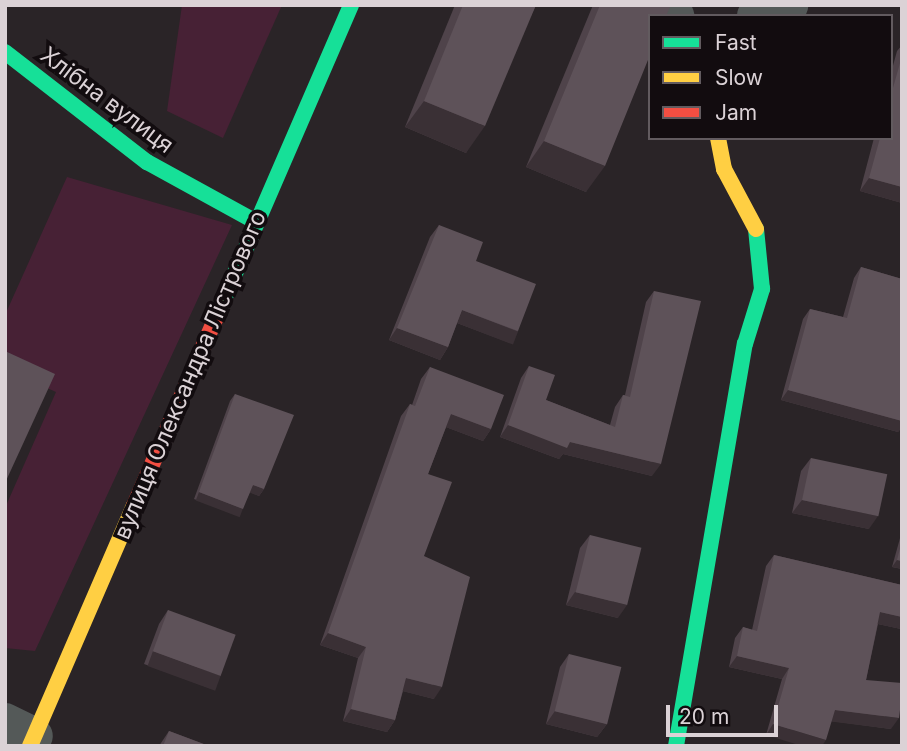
<!DOCTYPE html>
<meta charset="utf-8">
<style>
body{margin:0}
#map{position:relative;width:907px;height:751px;overflow:hidden;background:#2a2427;font-family:Inter,sans-serif}
div>[style]{position:absolute}
[style*='--x']{left:calc(var(--x)*1px);top:calc(var(--y)*1px);width:calc(var(--w)*1px);rotate:calc(var(--a)*1deg)}
.green>*{inset:0;background:#472135}
.street>*{height:38px;margin:-19px;padding:0 19px;transform-origin:19px;border-radius:19px;background:#545958}
.fast>*{height:16px;margin:-8px;padding:0 8px;transform-origin:8px;border-radius:8px;background:#16e098}
.slow>*{height:16px;margin:-8px;padding:0 8px;transform-origin:8px;border-radius:8px;background:#ffcf43}
.jam>*{height:16px;margin:-8px;padding:0 8px;transform-origin:8px;border-radius:8px;background:#f24e42}
.wall>*{inset:0;background:#4f434a}
.shaded-wall>*{inset:0;background:#3a3035;transform-origin:0 0}
.building>*{inset:0;background:#5e5259;transform-origin:0 0}
span{translate:-50% -50%;white-space:nowrap;text-align:center;line-height:1.15;-webkit-text-stroke:7px #120c0f;paint-order:stroke}
.street-label{font-size:23px;color:#dbd2d6}
.frame{position:absolute;inset:0;border:7px solid #dbd2d6;pointer-events:none}
.legend{position:absolute;left:648px;top:14px;width:245px;height:126px;box-sizing:border-box;background:#120c0f;border:2px solid #625b5f;margin:0;padding:9px 12px;list-style:none;font-size:21px;color:#dbd2d6}
.legend li{display:flex;align-items:center;gap:14px;height:35px}
.legend b{width:35px;border:2px solid #625b5f}
.scale{position:absolute;left:666px;top:705px;width:112px;height:32px;box-sizing:border-box;border:4px solid #dbd2d6;border-top:0;padding-left:9px;font-size:21px;line-height:24px;white-space:nowrap;color:#dbd2d6;-webkit-text-stroke:5px #120c0f;paint-order:stroke}
</style>
<div id="map">
<div class="green">
<i style="clip-path:polygon(182px 5px,282px 5px,223px 138px,167px 111px)"></i>
<i style="clip-path:polygon(67px 177px,232px 225px,35px 651px,5px 648px,5px 508px,56px 392px,5px 369px,5px 315px)"></i>
</div>
<div class="street">
<i style="--x:636;--y:5;--w:41;--a:15.8"></i>
<i style="--x:756;--y:16;--w:35;--a:-18"></i>
<i style="--x:5;--y:722;--w:32;--a:26"></i>
</div>
<div class="fast">
<i style="--x:5;--y:52;--w:180;--a:37.8"></i>
<i style="--x:147;--y:162;--w:124;--a:28.8"></i>
<i style="--x:220;--y:308;--w:330;--a:-66.6"></i>
<i style="--x:676;--y:746;--w:408;--a:-80.3"></i>
<i style="--x:745;--y:344;--w:58;--a:-72.8"></i>
<i style="--x:762;--y:289;--w:60;--a:-95.7"></i>
</div>
<div class="slow">
<i style="--x:718;--y:138;--w:32;--a:79"></i>
<i style="--x:724;--y:169;--w:68;--a:61.9"></i>
<i style="--x:30;--y:746;--w:262;--a:-66.6"></i>
</div>
<div class="jam">
<i style="--x:134;--y:506;--w:216;--a:-66.5"></i>
</div>
<div class="wall">
<i style="clip-path:polygon(455px 5px,536px 5px,466px 153px,405px 127px)"></i>
<i style="clip-path:polygon(593px 5px,666px 5px,586px 192px,526px 167px)"></i>
<i style="clip-path:polygon(902px 45px,902px 203px,860px 191px,874px 138px,891px 138px,891px 73px,897px 51px)"></i>
<i style="clip-path:polygon(439px 225px,518px 331px,510px 343px,457px 323px,448px 347px,440px 360px,389px 340px,430px 237px)"></i>
<i style="clip-path:polygon(861px 267px,902px 279px,902px 427px,898px 432px,781px 400px,803px 319px,810px 309px,843px 317px,854px 278px)"></i>
<i style="clip-path:polygon(654px 291px,652px 476px,563px 454px,559px 459px,500px 437px,521px 378px,529px 366px,546px 400px,610px 425px,615px 407px,623px 395px,625px 395px,646px 302px)"></i>
<i style="clip-path:polygon(430px 367px,491px 429px,483px 441px,446px 427px,428px 474px,424px 556px,434px 699px,403px 691px,395px 720px,387px 732px,343px 721px,358px 658px,320px 645px,401px 416px,410px 404px,412px 405px,421px 379px)"></i>
<i style="clip-path:polygon(235px 394px,264px 489px,259px 496px,250px 492px,238px 516px,194px 499px,230px 401px)"></i>
<i style="clip-path:polygon(811px 458px,869px 529px,792px 513px,801px 471px)"></i>
<i style="clip-path:polygon(902px 531px,902px 569px,892px 567px)"></i>
<i style="clip-path:polygon(590px 535px,618px 618px,566px 605px,580px 548px)"></i>
<i style="clip-path:polygon(774px 555px,902px 585px,902px 628px,901px 629px,878px 624px,866px 680px,891px 729px,831px 721px,766px 735px,782px 679px,729px 667px,735px 638px,743px 627px,752px 630px,766px 566px)"></i>
<i style="clip-path:polygon(168px 610px,212px 689px,144px 664px,159px 624px)"></i>
<i style="clip-path:polygon(569px 654px,607px 724px,597px 737px,546px 724px,560px 667px)"></i>
<i style="clip-path:polygon(169px 731px,209px 746px,159px 746px)"></i>
</div>
<div class="shaded-wall">
<i style="clip-path:polygon(424px 101px,485px 126px,466px 153px,405px 127px)"></i>
<i style="clip-path:polygon(544px 141px,605px 166px,586px 192px,526px 167px)"></i>
<i style="clip-path:polygon(869px 178px,902px 187px,902px 203px,860px 191px)"></i>
<i style="left:462px;top:310px;width:60px;height:14px;rotate:21deg"></i>
<i style="clip-path:polygon(397px 328px,448px 347px,440px 360px,389px 340px)"></i>
<i style="clip-path:polygon(788px 390px,902px 421px,902px 427px,898px 432px,781px 400px)"></i>
<i style="clip-path:polygon(451px 414px,491px 429px,483px 441px,443px 426px)"></i>
<i style="clip-path:polygon(508px 425px,570px 442px,661px 464px,652px 476px,563px 454px,559px 459px,500px 437px)"></i>
<i style="clip-path:polygon(253px 485px,264px 489px,259px 496px,248px 492px)"></i>
<i style="left:199px;top:492px;width:47px;height:9px;rotate:21deg"></i>
<i style="clip-path:polygon(802px 500px,878px 516px,869px 529px,792px 513px)"></i>
<i style="clip-path:polygon(897px 560px,902px 561px,902px 569px,892px 567px)"></i>
<i style="clip-path:polygon(575px 592px,627px 605px,618px 618px,566px 605px)"></i>
<i style="clip-path:polygon(880px 612px,902px 617px,901px 629px,873px 623px)"></i>
<i style="clip-path:polygon(328px 633px,366px 647px,358px 658px,320px 645px)"></i>
<i style="left:153px;top:651px;width:72px;height:16px;rotate:20deg"></i>
<i style="clip-path:polygon(737px 656px,789px 668px,782px 679px,729px 667px)"></i>
<i style="clip-path:polygon(406px 678px,442px 687px,434px 699px,398px 690px)"></i>
<i style="clip-path:polygon(351px 709px,395px 720px,387px 732px,343px 721px)"></i>
<i style="clip-path:polygon(835px 710px,899px 718px,891px 729px,827px 721px)"></i>
<i style="clip-path:polygon(555px 711px,607px 724px,597px 737px,546px 724px)"></i>
<i style="clip-path:polygon(773px 724px,826px 740px,822px 746px,802px 746px,766px 735px)"></i>
</div>
<div class="building">
<i style="clip-path:polygon(463px 5px,536px 5px,485px 126px,424px 101px)"></i>
<i style="clip-path:polygon(600px 5px,666px 5px,670px 7px,666px 16px,650px 16px,650px 55px,605px 166px,544px 141px)"></i>
<i style="clip-path:polygon(902px 56px,902px 187px,869px 178px,880px 138px,891px 138px,891px 95px)"></i>
<i style="clip-path:polygon(439px 225px,483px 242px,476px 261px,536px 284px,518px 331px,462px 310px,448px 347px,397px 328px)"></i>
<i style="clip-path:polygon(861px 267px,902px 279px,902px 421px,788px 390px,810px 309px,847px 318px)"></i>
<i style="clip-path:polygon(654px 291px,701px 301px,661px 464px,570px 442px,567px 448px,508px 425px,529px 366px,555px 375px,546px 400px,615px 427px,623px 395px,630px 397px)"></i>
<i style="clip-path:polygon(5px 351px,55px 374px,5px 483px)"></i>
<i style="clip-path:polygon(430px 367px,504px 395px,491px 429px,451px 414px,428px 474px,452px 482px,424px 556px,470px 577px,442px 687px,406px 678px,395px 720px,351px 709px,366px 647px,328px 633px,410px 404px,415px 406px)"></i>
<i style="clip-path:polygon(235px 394px,294px 415px,264px 489px,253px 485px,243px 509px,199px 492px)"></i>
<i style="left:811px;top:458px;width:78px;height:43px;rotate:12deg"></i>
<i style="left:590px;top:535px;width:53px;height:59px;rotate:14deg"></i>
<i style="clip-path:polygon(902px 541px,902px 561px,897px 560px)"></i>
<i style="clip-path:polygon(774px 555px,902px 585px,902px 617px,880px 612px,866px 680px,902px 683px,902px 694px,899px 718px,835px 710px,826px 740px,773px 724px,789px 668px,737px 656px,743px 627px,757px 631px)"></i>
<i style="left:168px;top:610px;width:72px;height:44px;rotate:20deg"></i>
<i style="left:569px;top:654px;width:54px;height:59px;rotate:14deg"></i>
<i style="clip-path:polygon(169px 731px,209px 746px,163px 746px)"></i>
</div>
<div class="street-label">
<span style="left:107px;top:100px;rotate:37deg">Хлібна вулиця</span>
<span style="left:190px;top:375px;rotate:-67deg">вулиця Олександра Лістрового</span>
</div>
<div class="frame"></div>
<ul class="legend">
<li><b style="height:9px;background:#16e098"></b>Fast</li>
<li><b style="height:9px;background:#ffcf43"></b>Slow</li>
<li><b style="height:9px;background:#f24e42"></b>Jam</li>
</ul>
<div class="scale">20 m</div>
</div>
